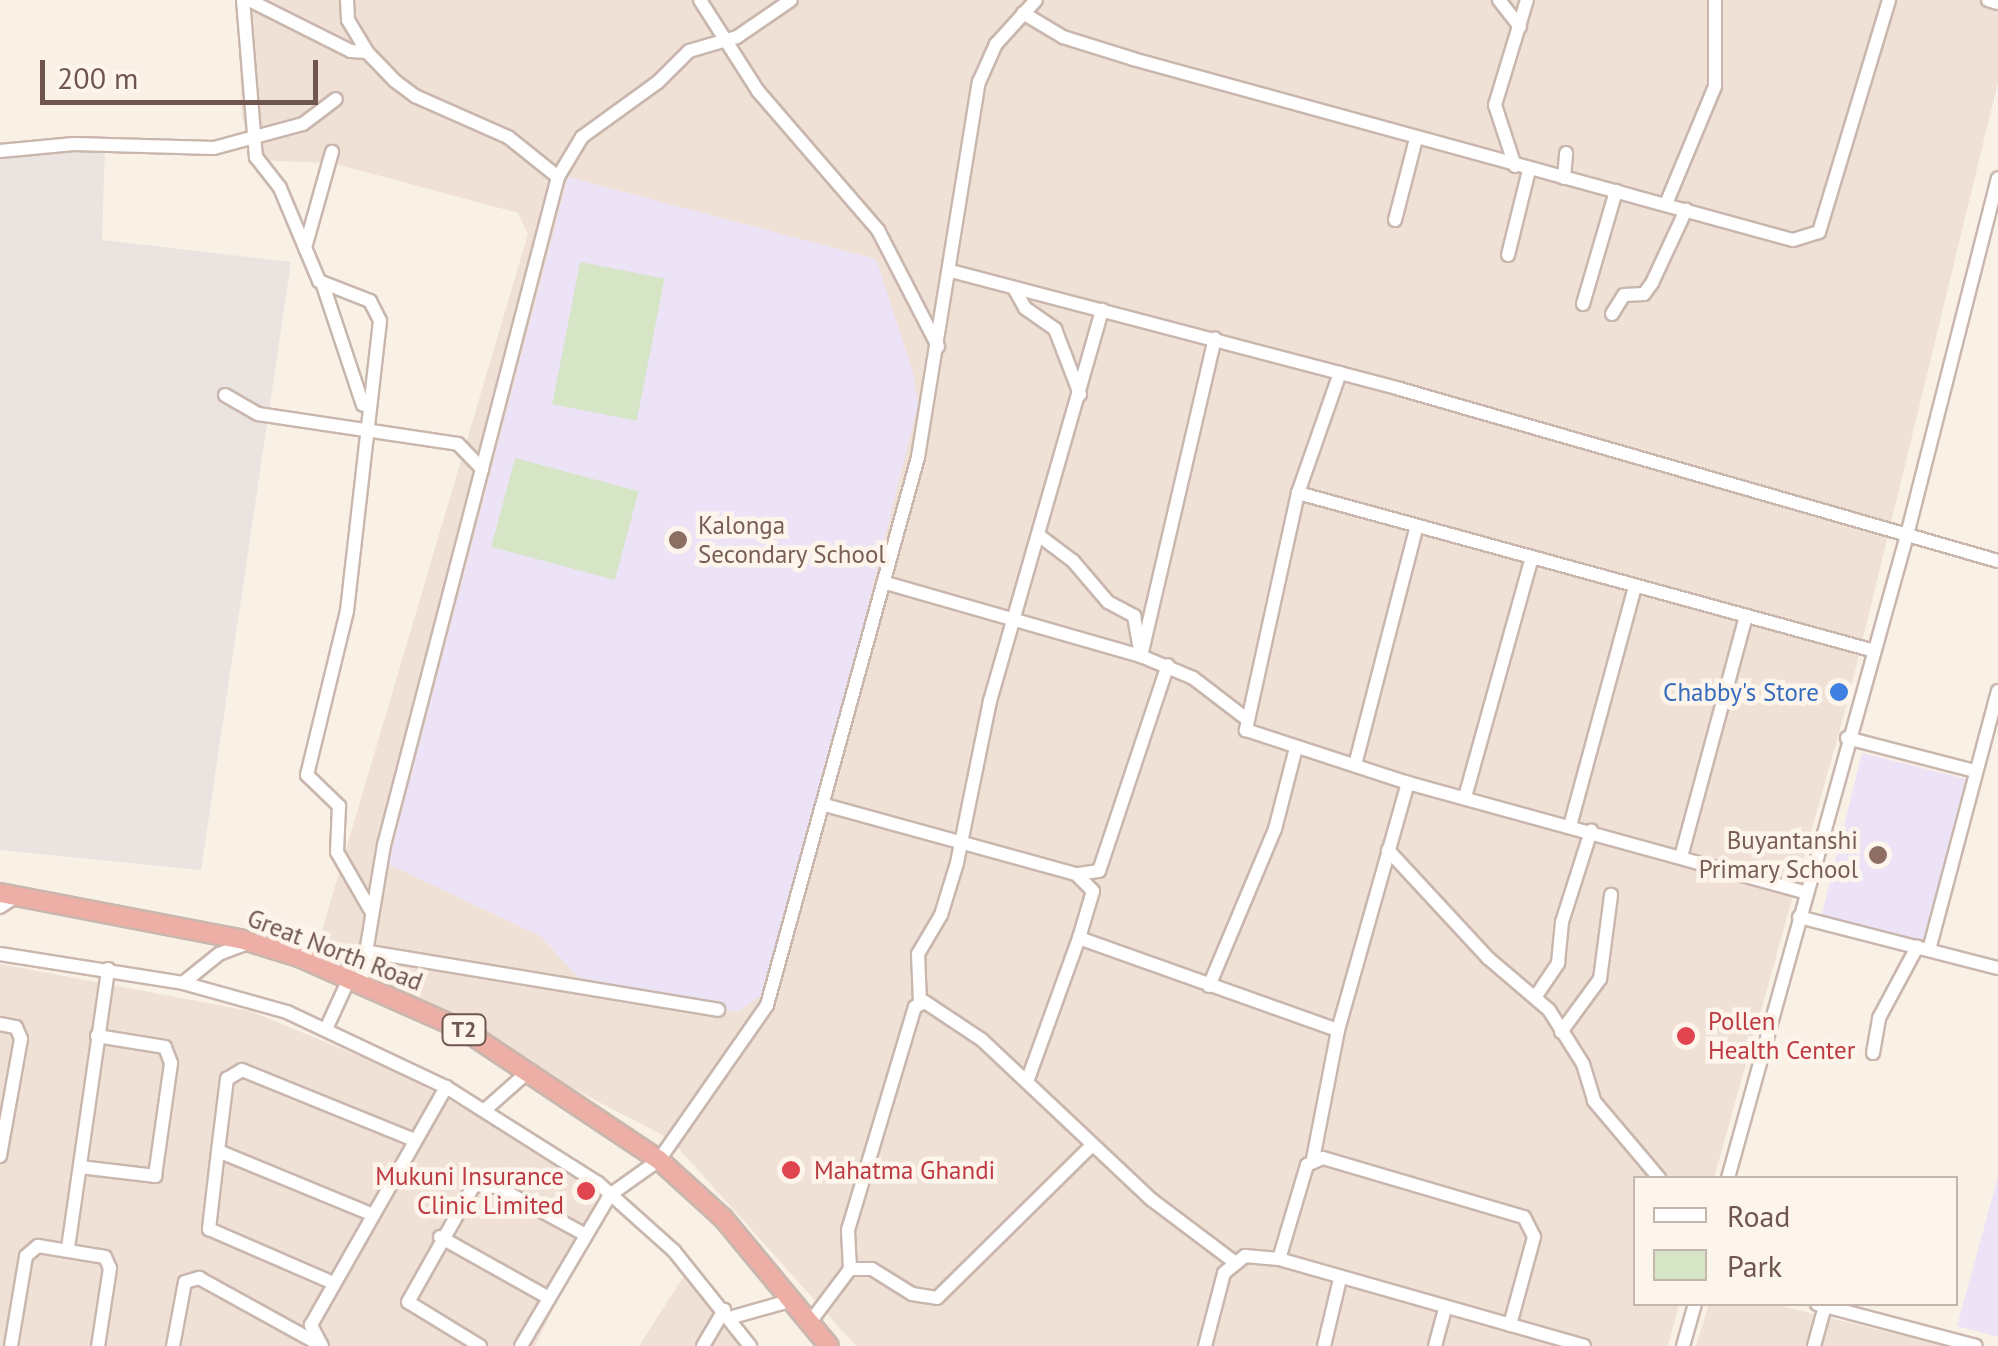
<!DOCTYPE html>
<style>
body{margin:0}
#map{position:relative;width:1998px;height:1346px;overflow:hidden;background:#f9f0e6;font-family:"PT Sans",sans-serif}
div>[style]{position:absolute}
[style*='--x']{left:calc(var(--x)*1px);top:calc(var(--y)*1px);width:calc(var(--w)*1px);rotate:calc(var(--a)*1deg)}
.residential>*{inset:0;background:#f0e1d6}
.industrial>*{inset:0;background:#eae3e0}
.education>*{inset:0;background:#ece3f6;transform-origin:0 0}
.green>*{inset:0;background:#d7e5c7;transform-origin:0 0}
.roads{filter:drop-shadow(2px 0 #c9b7ae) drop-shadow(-2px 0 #c9b7ae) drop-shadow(0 2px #c9b7ae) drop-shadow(0 -2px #c9b7ae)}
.minor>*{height:12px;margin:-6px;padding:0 6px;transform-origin:6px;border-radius:6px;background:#fff}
.highway>*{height:18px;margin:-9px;padding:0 9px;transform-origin:9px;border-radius:9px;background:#ecaea5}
.dots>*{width:28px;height:28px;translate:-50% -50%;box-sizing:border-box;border:5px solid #fdf4ec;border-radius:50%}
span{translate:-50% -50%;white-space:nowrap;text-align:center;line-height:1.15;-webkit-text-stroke:9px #fdf4ec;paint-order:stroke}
.shield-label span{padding:2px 8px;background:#fdf4ec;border:2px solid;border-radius:8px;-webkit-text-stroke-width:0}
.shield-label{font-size:22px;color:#6f564e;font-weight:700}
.education-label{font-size:25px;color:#785e54}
.left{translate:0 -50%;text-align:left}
.right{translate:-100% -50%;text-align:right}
.shop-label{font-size:25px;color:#366cbe}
.street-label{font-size:25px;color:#6f564e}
.health-label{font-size:25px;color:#be3a42}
.legend{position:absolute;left:1633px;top:1176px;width:325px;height:130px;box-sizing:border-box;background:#fdf4ec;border:2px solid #c4b5ad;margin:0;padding:12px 18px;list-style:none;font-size:30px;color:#6f564e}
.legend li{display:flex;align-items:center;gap:20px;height:50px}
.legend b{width:50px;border:2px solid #c4b5ad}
.scale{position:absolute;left:40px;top:60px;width:278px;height:45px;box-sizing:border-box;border:5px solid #6f564e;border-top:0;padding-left:12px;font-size:30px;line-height:35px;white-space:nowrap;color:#6f564e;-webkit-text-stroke:8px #fdf4ec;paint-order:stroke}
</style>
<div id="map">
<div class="residential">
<i style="clip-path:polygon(237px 0,1998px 0,1998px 82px,1848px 700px,1714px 1178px,1636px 1178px,1636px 1304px,1679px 1304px,1668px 1346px,856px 1346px,670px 1139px,315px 954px,528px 234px,518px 213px,332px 163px,254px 160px,242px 117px)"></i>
<i style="clip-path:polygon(0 964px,250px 1011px,393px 1070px,517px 1137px,606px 1201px,535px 1346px,0 1346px)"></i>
<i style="clip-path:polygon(687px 1271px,743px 1346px,639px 1346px)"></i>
<i style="clip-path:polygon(1709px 1304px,1773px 1304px,1945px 1346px,1696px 1346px)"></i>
</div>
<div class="industrial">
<i style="clip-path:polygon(105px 147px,102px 240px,291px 262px,201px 870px,0 850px,0 152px)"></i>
</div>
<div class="education">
<i style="clip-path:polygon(568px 177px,876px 259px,913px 372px,918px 405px,838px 726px,764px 993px,738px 1012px,578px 977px,540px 936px,388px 864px)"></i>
<i style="left:1862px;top:753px;width:107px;height:170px;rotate:14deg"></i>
<i style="clip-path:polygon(1998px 1177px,1998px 1337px,1957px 1326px)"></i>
</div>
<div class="green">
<i style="left:580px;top:262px;width:86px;height:145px;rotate:11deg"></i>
<i style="left:515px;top:458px;width:128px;height:92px;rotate:15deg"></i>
</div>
<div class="roads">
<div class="minor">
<i style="--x:243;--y:0;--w:158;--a:85.3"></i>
<i style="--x:256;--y:157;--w:39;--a:52"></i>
<i style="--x:280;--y:188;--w:101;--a:67.2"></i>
<i style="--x:319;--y:281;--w:55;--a:21.4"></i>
<i style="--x:370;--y:301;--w:22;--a:63"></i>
<i style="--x:380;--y:321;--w:292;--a:96.5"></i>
<i style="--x:347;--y:611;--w:169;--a:103.7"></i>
<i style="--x:307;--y:775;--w:45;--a:44.1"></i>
<i style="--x:339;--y:806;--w:46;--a:92.5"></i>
<i style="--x:337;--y:852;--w:68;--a:60"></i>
<i style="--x:249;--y:0;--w:114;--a:26.6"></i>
<i style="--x:351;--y:51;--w:16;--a:4"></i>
<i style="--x:347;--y:0;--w:20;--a:87"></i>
<i style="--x:348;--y:20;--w:37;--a:59"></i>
<i style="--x:367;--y:52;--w:40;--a:46"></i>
<i style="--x:395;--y:81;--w:25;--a:37"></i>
<i style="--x:415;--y:96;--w:102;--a:23.8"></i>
<i style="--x:508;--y:137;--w:64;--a:38.7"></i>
<i style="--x:558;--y:177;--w:690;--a:104.6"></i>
<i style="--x:384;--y:845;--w:140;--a:99.5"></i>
<i style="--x:700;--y:0;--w:108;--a:57.5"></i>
<i style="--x:758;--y:91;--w:184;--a:49.2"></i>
<i style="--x:878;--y:230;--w:131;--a:62.7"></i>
<i style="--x:1499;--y:0;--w:34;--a:52"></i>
<i style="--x:1988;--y:0;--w:10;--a:17"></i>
<i style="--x:1023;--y:13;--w:47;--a:31"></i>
<i style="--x:1063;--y:37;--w:73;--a:17.4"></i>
<i style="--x:1133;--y:59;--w:684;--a:15.34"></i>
<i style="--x:1793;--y:240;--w:27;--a:-17"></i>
<i style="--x:1819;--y:232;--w:242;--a:-73.2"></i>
<i style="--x:0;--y:151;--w:74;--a:-5.4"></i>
<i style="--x:74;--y:144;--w:140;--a:1.6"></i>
<i style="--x:214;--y:148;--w:92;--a:-15.1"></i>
<i style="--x:303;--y:124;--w:41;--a:-37.1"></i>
<i style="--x:1515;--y:166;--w:64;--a:-108.2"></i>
<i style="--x:1495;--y:105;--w:110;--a:-73.1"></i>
<i style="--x:558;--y:177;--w:47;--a:-59"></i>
<i style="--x:582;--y:137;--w:94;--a:-35.9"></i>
<i style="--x:658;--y:82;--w:44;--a:-45"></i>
<i style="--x:689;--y:51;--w:50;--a:-16.3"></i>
<i style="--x:737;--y:37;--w:65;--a:-34.4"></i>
<i style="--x:1564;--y:178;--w:25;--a:-85"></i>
<i style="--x:1666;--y:204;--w:128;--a:-67.4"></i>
<i style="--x:1715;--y:86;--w:86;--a:-90"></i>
<i style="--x:1395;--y:220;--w:84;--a:-75.5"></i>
<i style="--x:305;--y:248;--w:100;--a:-74.3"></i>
<i style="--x:1508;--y:255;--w:88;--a:-76.1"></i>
<i style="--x:951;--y:271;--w:464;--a:14.7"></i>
<i style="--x:1400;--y:389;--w:622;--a:16.05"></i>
<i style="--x:323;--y:285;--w:126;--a:71.6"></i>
<i style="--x:1014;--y:288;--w:23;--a:61"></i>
<i style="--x:1025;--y:308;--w:37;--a:35"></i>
<i style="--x:1055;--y:329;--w:70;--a:69"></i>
<i style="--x:1583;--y:304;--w:118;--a:-73.7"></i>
<i style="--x:1612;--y:314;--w:22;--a:-58"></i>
<i style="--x:1624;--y:295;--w:20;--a:-3"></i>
<i style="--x:1644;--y:294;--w:14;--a:-54"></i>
<i style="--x:1652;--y:283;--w:81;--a:-65"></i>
<i style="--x:1340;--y:373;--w:127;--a:109.3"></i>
<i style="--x:1298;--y:493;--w:243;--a:102.4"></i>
<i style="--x:1246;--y:730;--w:170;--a:18.1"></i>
<i style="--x:1408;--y:783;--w:413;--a:15.4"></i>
<i style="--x:225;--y:395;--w:38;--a:30"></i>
<i style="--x:258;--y:414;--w:202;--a:8.5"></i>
<i style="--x:458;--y:444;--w:35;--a:46"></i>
<i style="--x:1298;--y:493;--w:594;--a:15.32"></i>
<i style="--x:1041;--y:537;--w:40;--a:37"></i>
<i style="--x:1073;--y:561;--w:54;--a:49.5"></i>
<i style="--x:1108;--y:602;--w:30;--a:28"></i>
<i style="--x:1134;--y:616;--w:41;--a:80.1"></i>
<i style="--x:1141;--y:656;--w:56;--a:22.9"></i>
<i style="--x:1193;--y:678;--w:64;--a:37.4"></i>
<i style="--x:886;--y:583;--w:265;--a:16"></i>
<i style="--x:1141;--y:656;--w:326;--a:-76.9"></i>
<i style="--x:1847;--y:738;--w:132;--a:14.5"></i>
<i style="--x:1355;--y:765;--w:247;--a:-75.5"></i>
<i style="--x:1465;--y:797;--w:249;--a:-74.4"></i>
<i style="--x:825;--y:805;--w:260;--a:15.4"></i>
<i style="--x:1076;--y:874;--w:24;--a:45"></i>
<i style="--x:1093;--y:891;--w:49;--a:106.6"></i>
<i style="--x:1570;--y:826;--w:249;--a:-74.8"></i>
<i style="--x:1388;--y:850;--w:147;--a:47.2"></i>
<i style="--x:1488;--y:958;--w:80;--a:40.4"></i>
<i style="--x:1549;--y:1010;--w:64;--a:57.8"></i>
<i style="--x:1583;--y:1064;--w:39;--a:73"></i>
<i style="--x:1594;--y:1101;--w:101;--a:49.8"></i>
<i style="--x:1681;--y:857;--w:250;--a:-74.9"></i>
<i style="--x:1079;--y:874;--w:20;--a:-9"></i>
<i style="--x:1099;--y:871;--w:217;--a:-71.5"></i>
<i style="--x:0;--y:907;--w:20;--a:-33"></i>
<i style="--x:1799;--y:917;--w:205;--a:14.4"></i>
<i style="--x:1929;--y:950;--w:268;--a:-75.1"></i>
<i style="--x:363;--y:951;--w:360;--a:9.4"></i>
<i style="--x:0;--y:954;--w:185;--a:9"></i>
<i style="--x:183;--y:983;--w:108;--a:15.6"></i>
<i style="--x:287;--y:1012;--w:176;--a:25.3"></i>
<i style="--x:446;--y:1087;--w:180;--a:32.3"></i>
<i style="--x:598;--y:1183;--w:102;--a:41.8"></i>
<i style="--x:674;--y:1251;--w:122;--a:51.3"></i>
<i style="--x:183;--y:983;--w:46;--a:-38.9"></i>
<i style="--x:219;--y:954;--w:31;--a:-21"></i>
<i style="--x:1209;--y:986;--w:170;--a:-67.2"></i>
<i style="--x:1275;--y:829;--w:84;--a:-75.5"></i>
<i style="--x:1536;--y:996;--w:40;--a:-56"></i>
<i style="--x:1558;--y:963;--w:41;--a:-84.4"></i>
<i style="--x:1562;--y:922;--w:96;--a:-72.3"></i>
<i style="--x:920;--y:1003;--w:49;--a:-92.3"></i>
<i style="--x:918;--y:954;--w:45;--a:-59.5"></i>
<i style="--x:941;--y:915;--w:54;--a:-72.9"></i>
<i style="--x:957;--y:863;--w:165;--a:-78.5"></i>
<i style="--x:990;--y:701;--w:407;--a:-74"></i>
<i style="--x:0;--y:1024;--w:16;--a:11"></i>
<i style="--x:16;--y:1027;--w:13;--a:67"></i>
<i style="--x:21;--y:1039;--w:119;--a:100.2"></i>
<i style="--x:326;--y:1029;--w:55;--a:-65.3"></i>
<i style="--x:1561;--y:1032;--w:66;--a:-53.7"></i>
<i style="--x:1600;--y:979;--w:85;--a:-82.5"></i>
<i style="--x:1873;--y:1053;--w:36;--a:-80"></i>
<i style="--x:1879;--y:1018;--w:81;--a:-61.8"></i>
<i style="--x:1028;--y:1079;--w:150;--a:-70.1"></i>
<i style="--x:1079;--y:938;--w:275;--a:19.6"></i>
<i style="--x:487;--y:1108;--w:57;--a:-41.5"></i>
<i style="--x:218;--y:1151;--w:79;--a:96.6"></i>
<i style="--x:209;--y:1229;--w:135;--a:23.5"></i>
<i style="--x:1313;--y:1159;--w:131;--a:-79"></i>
<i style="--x:1338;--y:1030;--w:257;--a:-74.2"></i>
<i style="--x:80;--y:1167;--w:76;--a:6.8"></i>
<i style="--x:155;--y:1176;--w:114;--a:-81.9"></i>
<i style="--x:171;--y:1063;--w:17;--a:-111"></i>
<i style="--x:165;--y:1047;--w:69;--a:-170.8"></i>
<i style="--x:1728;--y:1178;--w:667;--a:-74.44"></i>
<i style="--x:1907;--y:535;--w:368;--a:-75.7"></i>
<i style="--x:371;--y:1214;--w:165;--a:-157.6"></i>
<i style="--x:218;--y:1151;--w:73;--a:-82.9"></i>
<i style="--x:227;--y:1079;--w:17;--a:-31"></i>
<i style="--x:242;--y:1070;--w:183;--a:22.1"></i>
<i style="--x:440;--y:1237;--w:125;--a:29.2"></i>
<i style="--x:68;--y:1248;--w:282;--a:-81.8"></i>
<i style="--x:1279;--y:1259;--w:98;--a:-73.4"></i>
<i style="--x:1307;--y:1165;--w:17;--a:-24"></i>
<i style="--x:1323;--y:1158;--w:209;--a:16.4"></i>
<i style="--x:1524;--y:1217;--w:22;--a:63"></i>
<i style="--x:1534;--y:1237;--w:91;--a:105.3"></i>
<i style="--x:850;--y:1269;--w:22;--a:0"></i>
<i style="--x:872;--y:1269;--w:47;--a:32"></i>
<i style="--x:912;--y:1294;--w:25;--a:9"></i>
<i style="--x:937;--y:1298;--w:218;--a:-44.6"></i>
<i style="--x:1817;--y:1304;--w:164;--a:14.8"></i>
<i style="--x:729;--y:1318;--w:66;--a:-15.7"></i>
<i style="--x:811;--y:1321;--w:65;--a:-53.1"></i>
<i style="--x:850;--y:1269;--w:39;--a:-93"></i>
<i style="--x:848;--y:1230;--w:233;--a:-73.3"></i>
<i style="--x:915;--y:1007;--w:11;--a:-27"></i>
<i style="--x:925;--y:1002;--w:69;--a:33.7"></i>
<i style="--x:982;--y:1040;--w:233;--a:43.3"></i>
<i style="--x:1152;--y:1200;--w:101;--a:37"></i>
<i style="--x:11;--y:1346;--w:91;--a:-80.5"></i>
<i style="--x:26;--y:1256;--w:16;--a:-40"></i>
<i style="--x:38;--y:1246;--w:68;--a:9.3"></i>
<i style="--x:105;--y:1257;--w:12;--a:66"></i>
<i style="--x:110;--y:1268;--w:79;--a:98.7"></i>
<i style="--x:173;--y:1346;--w:65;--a:-79.4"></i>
<i style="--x:185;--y:1282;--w:15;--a:-16"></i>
<i style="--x:199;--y:1278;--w:132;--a:28.9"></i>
<i style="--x:322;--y:1346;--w:24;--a:-118"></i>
<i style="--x:311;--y:1325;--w:274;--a:-60.4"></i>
<i style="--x:480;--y:1346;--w:84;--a:-148.6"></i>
<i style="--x:408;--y:1302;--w:134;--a:-60.6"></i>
<i style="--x:474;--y:1185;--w:23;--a:5"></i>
<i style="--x:497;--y:1187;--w:99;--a:28.4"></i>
<i style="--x:521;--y:1346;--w:175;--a:-59.5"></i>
<i style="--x:610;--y:1195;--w:60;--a:-35.5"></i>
<i style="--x:659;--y:1160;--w:189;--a:-55.1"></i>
<i style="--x:767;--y:1005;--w:568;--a:-74.59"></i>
<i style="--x:918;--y:457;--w:380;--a:-80.8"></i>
<i style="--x:979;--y:82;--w:42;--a:-65.9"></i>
<i style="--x:996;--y:44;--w:59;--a:-47.7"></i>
<i style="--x:703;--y:1346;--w:42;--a:-59.7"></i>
<i style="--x:1205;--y:1346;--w:75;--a:-75.4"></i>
<i style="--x:1224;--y:1273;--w:27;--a:-39"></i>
<i style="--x:1245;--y:1256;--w:34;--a:5"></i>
<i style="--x:1279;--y:1259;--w:317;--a:15.9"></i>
<i style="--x:1324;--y:1346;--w:69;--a:-76.6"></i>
<i style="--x:1435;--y:1346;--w:39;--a:-75"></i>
<i style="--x:1683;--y:1346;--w:44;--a:-74.1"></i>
<i style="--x:1814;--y:1346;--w:41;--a:-74.6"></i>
</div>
<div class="highway">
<i style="--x:0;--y:893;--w:244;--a:10.9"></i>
<i style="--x:240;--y:939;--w:62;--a:17"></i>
<i style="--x:299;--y:957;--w:180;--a:23.9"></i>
<i style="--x:464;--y:1030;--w:234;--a:33.7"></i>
<i style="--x:659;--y:1160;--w:86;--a:42.2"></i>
<i style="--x:723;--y:1218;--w:166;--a:50.4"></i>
</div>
</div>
<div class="dots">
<i style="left:678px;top:540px;background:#8d6e63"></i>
<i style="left:1839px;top:692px;background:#3f7fe0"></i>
<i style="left:1878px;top:855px;background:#8d6e63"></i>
<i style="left:1686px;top:1036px;background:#e0444e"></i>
<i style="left:791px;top:1170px;background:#e0444e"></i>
<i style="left:586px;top:1191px;background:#e0444e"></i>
</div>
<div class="shield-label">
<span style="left:464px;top:1030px">T2</span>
</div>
<div class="education-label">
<span class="left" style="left:698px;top:540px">Kalonga<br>Secondary School</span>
<span class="right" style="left:1858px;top:855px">Buyantanshi<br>Primary School</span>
</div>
<div class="shop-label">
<span class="right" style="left:1819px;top:692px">Chabby's Store</span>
</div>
<div class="street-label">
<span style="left:335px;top:950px;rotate:21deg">Great North Road</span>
</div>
<div class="health-label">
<span class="left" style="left:1708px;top:1036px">Pollen<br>Health Center</span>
<span class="left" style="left:814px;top:1170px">Mahatma Ghandi</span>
<span class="right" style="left:564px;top:1191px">Mukuni Insurance<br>Clinic Limited</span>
</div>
<ul class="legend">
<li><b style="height:12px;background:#fff"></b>Road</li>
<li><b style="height:28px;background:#d7e5c7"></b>Park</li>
</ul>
<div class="scale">200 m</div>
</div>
